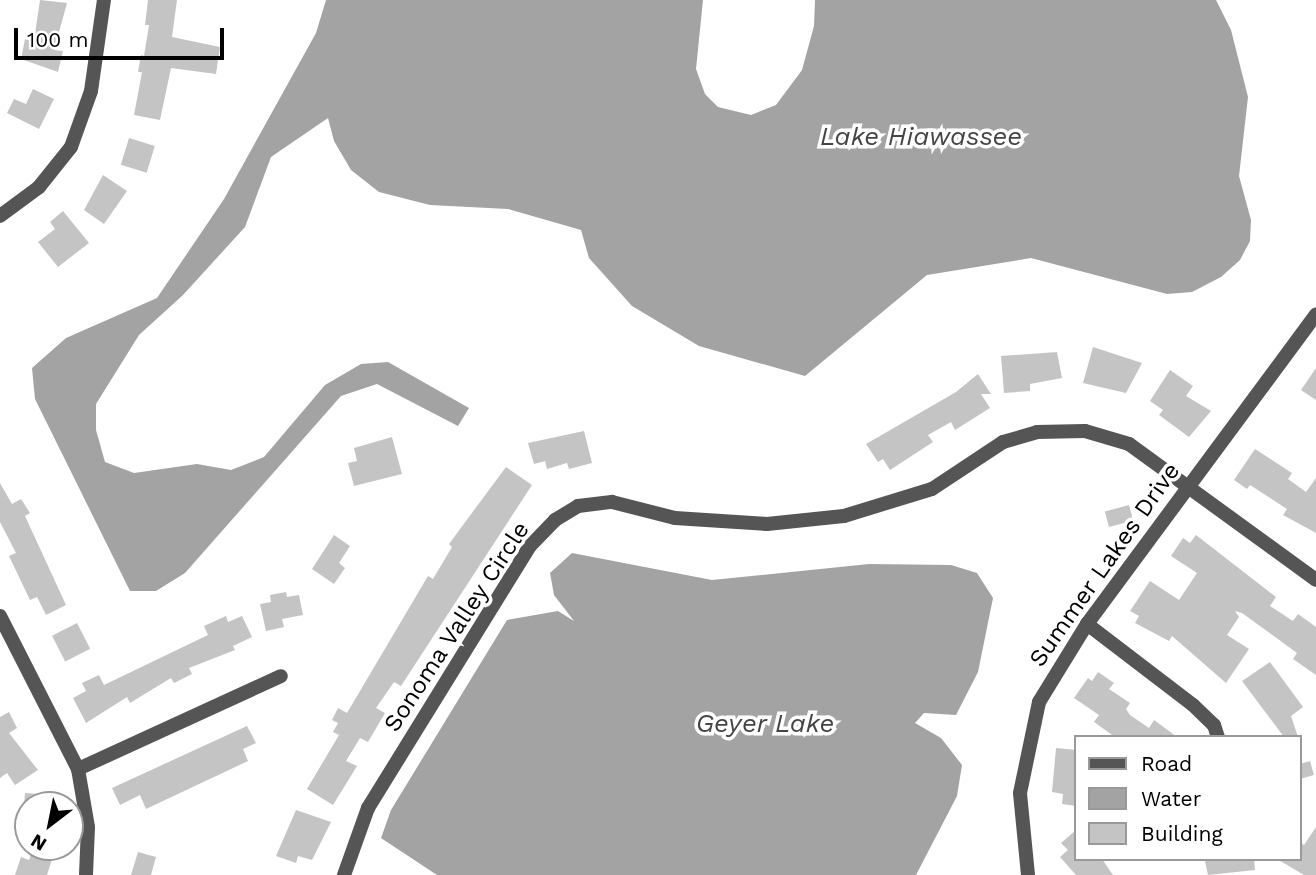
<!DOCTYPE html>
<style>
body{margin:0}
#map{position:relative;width:1316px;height:875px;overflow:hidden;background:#fff;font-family:"Work Sans",sans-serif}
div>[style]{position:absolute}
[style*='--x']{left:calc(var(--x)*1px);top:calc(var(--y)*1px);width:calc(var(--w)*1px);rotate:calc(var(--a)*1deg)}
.water>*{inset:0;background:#a3a3a3}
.building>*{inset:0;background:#c4c4c4;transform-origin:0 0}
.minor>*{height:14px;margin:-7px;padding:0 7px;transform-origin:7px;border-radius:7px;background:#555}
span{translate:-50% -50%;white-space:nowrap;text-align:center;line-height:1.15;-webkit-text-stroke:7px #fff;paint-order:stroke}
.street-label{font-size:24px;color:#000}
.water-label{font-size:26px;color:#444;font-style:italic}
.legend{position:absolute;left:1074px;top:735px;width:228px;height:126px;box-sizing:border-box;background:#fff;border:2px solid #999;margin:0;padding:9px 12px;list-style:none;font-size:21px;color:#000}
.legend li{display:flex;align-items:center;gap:14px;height:35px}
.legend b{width:35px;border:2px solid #999}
.north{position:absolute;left:14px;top:791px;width:70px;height:70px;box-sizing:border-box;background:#fff;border:2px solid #999;border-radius:50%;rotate:212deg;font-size:19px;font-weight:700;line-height:28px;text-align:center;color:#000}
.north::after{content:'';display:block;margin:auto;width:24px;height:32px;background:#000;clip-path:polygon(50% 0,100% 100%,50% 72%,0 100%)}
.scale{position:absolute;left:14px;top:28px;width:210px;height:32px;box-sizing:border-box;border:4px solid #000;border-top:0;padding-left:9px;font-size:21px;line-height:24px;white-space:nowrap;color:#000;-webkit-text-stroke:5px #fff;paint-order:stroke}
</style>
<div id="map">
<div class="water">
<i style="clip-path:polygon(326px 0,703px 0,696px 69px,705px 94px,718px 107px,751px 115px,776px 105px,802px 70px,814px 26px,815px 0,1216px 0,1231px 30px,1248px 97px,1239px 176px,1251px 220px,1250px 241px,1240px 260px,1221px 277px,1192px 292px,1167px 294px,1031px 258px,927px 275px,805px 376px,699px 346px,632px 306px,589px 258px,581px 230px,508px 209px,430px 205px,379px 192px,351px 170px,334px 141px,328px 118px,271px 157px,245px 227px,183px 295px,139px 335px,96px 404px,96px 430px,105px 462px,134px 473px,197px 464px,231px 470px,264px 457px,325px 385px,361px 364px,388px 362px,469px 408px,458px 426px,377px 384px,341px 396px,185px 573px,156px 591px,130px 591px,35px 399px,32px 368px,66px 338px,157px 298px,224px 199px,316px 33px)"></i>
<i style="clip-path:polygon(572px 553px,712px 580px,869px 564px,951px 565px,977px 573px,993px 598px,978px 672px,956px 715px,924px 713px,915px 723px,941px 738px,962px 765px,957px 796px,916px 875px,437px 875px,381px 838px,391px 810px,507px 620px,558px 611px,574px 621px,554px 595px,550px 573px)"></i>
</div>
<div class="building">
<i style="clip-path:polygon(40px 0,67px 3px,54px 50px,63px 51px,58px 72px,21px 59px,25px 39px,34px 41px)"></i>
<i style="clip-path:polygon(148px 0,177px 0,172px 37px,220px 47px,216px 74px,171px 68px,160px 120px,134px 115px,142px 72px,138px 72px,141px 55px,144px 56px,149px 25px,145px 25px)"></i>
<i style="clip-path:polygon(33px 89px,54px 99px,39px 129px,7px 113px,14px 99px,26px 104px)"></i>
<i style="left:129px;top:138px;width:27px;height:28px;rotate:17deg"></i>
<i style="clip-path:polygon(103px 175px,127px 191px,104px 224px,84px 210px)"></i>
<i style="clip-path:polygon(63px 211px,89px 243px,58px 267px,38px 242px,55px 229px,50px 222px)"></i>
<i style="clip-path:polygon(1093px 347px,1142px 363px,1126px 393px,1083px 383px)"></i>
<i style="clip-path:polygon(1057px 352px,1062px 378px,1030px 384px,1030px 391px,1004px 393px,1001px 356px)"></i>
<i style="clip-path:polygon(1316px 368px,1316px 400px,1301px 390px)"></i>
<i style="clip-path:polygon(1170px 370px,1193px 386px,1186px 396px,1211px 411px,1189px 437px,1159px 415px,1163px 410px,1150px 401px)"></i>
<i style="clip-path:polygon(978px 374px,991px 394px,981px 394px,990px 408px,955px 430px,951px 422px,928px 435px,933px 442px,890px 470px,883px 459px,878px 462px,866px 444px,956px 392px)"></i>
<i style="clip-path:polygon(584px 431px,592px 463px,569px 469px,567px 463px,547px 469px,545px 461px,534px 464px,528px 443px)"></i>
<i style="clip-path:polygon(392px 437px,402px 474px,354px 486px,348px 463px,357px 461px,354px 448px)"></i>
<i style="clip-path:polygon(1255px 449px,1292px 473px,1288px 479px,1306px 492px,1316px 478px,1316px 533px,1283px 515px,1287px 509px,1250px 485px,1247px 489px,1234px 480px)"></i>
<i style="clip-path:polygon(506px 467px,532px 485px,401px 686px,394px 682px,376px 708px,385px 713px,368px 742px,360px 738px,346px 761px,357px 766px,333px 805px,307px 789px,339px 735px,333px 732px,338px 723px,332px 720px,338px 708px,347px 713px,428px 576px,433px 579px,452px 547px,449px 544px)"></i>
<i style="clip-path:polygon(0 483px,12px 504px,21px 499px,30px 513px,25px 516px,66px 605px,46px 615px,37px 597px,30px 600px,9px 556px,16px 553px,0 522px)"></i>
<i style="left:1129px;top:505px;width:16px;height:25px;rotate:75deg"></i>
<i style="clip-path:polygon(334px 535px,350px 546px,339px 563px,345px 568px,334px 584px,312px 569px)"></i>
<i style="clip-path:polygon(1196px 535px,1276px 597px,1270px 606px,1293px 621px,1298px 614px,1316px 627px,1316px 675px,1293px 659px,1297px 653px,1242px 613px,1235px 611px,1239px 617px,1227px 635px,1249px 649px,1226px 683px,1172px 636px,1169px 641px,1135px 623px,1139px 616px,1130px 611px,1150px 581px,1179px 600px,1197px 573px,1171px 556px,1183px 538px,1190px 543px)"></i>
<i style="clip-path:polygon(286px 592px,287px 597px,299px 595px,303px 615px,282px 619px,284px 627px,266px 631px,260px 604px,271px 602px,270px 595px)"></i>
<i style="clip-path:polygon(226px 616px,228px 622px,242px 616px,252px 637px,233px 646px,235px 650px,189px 668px,192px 674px,174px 683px,171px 678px,130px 703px,127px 697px,86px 723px,73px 698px,86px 691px,82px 683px,99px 675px,104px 685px,208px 635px,204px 626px)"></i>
<i style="left:77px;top:623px;width:29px;height:28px;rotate:63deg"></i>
<i style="clip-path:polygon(1270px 662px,1303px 707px,1291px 716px,1298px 737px,1284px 737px,1242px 681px)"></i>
<i style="clip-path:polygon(1098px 672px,1114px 683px,1109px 689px,1130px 703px,1126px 709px,1130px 715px,1149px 728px,1154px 720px,1177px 737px,1115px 737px,1094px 722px,1099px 715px,1074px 698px,1088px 678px,1092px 681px)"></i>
<i style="clip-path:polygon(9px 712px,17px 728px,9px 733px,38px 770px,15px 785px,7px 773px,0 778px,0 717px)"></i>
<i style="clip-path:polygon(247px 726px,256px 743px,243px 749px,248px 761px,146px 809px,140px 795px,120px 805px,112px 788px)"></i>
<i style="clip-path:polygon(1056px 748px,1076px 750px,1076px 806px,1062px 804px,1063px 794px,1052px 792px)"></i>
<i style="clip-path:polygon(1310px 761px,1314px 775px,1300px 779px,1300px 764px)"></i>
<i style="clip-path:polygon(25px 793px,52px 795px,51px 805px,24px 805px)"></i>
<i style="clip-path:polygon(296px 810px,331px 822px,312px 860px,298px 856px,296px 863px,276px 856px)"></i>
<i style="clip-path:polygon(1316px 827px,1316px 875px,1304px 875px,1277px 859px,1300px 859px,1300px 842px,1304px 845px)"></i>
<i style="clip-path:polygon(1076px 830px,1076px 859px,1102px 859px,1113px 875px,1076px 875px,1060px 857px,1068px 850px,1061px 843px)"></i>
<i style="clip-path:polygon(33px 849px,53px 856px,47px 875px,15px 875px,21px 857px,29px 860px)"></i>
<i style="clip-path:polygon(138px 852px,156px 857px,151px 875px,131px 875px)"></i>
<i style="clip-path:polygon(1213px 859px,1254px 859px,1255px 870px,1208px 875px,1205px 861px)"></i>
</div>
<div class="minor">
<i style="--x:0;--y:216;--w:49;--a:-36.6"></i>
<i style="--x:39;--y:187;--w:51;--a:-51.3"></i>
<i style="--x:71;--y:147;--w:59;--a:-70.3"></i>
<i style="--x:91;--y:91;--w:92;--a:-81.9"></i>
<i style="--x:0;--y:616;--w:172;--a:63"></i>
<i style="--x:78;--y:769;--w:59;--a:80.2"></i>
<i style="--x:88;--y:827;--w:48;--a:92.4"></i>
<i style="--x:1087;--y:624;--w:133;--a:37.4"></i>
<i style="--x:1193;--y:705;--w:29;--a:44"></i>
<i style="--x:1214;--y:725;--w:13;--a:72"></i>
<i style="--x:78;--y:769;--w:223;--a:-24.6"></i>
<i style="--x:344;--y:875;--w:71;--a:-70.3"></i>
<i style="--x:368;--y:808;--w:308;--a:-58.3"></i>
<i style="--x:530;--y:546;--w:36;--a:-46"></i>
<i style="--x:555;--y:520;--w:27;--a:-31"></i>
<i style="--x:578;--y:506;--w:34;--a:-7"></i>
<i style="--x:612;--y:502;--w:65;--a:14.3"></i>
<i style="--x:675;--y:518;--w:92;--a:3.7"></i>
<i style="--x:767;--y:524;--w:77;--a:-5.9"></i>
<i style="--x:844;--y:516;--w:92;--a:-17.1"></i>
<i style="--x:932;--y:489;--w:85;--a:-33.5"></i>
<i style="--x:1003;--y:442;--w:35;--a:-16"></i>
<i style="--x:1037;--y:432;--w:48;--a:-1.2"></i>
<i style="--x:1085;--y:431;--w:46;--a:16.5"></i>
<i style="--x:1129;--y:444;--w:231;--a:36"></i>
<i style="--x:1028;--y:875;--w:82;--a:-95.6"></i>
<i style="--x:1020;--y:793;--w:93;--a:-78.2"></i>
<i style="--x:1039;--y:702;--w:92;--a:-58.4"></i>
<i style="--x:1087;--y:624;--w:385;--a:-53.5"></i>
</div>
<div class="street-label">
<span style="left:1105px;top:565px;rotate:-55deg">Summer Lakes Drive</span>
<span style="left:457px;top:627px;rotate:-57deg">Sonoma Valley Circle</span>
</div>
<div class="water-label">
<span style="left:921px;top:137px">Lake Hiawassee</span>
<span style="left:765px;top:724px">Geyer Lake</span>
</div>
<ul class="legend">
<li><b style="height:9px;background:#555"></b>Road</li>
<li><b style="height:19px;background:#a3a3a3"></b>Water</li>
<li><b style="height:19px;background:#c4c4c4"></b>Building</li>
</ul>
<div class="north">N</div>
<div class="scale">100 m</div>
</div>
